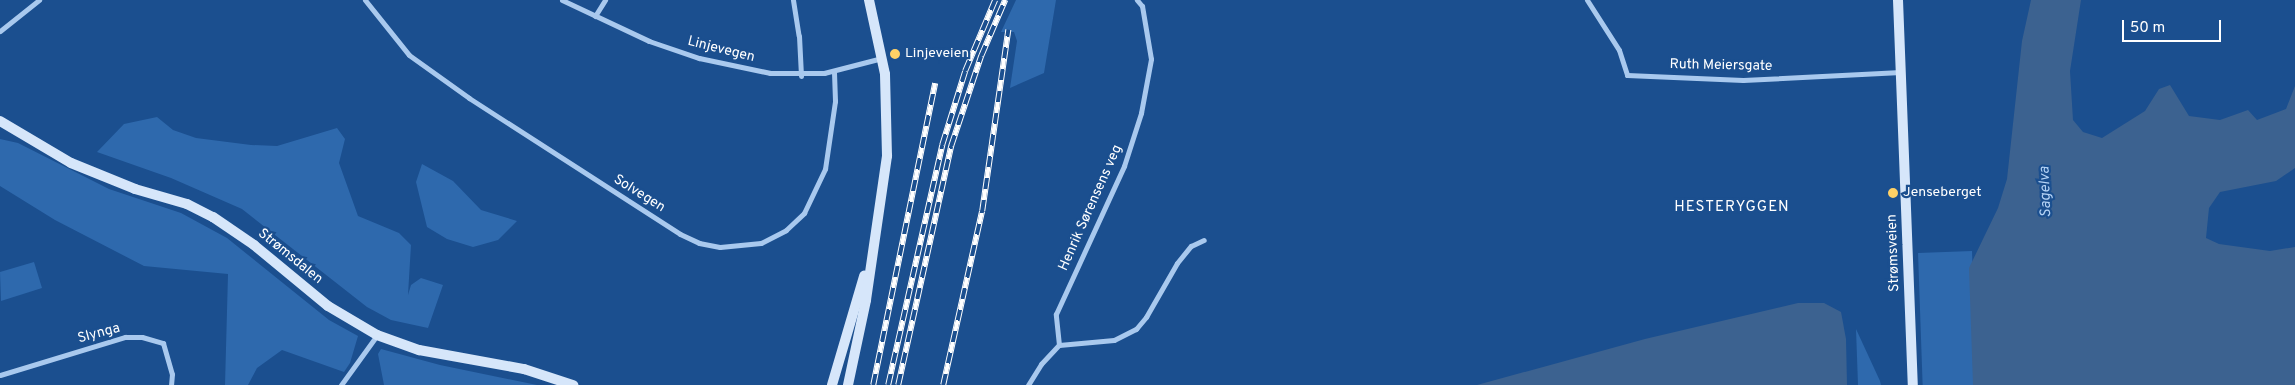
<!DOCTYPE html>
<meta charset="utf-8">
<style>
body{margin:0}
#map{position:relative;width:2295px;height:385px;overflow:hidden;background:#1b4f8f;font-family:Overpass,sans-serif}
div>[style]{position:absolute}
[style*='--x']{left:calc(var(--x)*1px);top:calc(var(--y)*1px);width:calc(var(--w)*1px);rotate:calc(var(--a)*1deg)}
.green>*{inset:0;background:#2e69ad;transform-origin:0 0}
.water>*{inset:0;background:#3c6290}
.street>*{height:5px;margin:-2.5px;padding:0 2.5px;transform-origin:2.5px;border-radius:2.5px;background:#a9c9ee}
.secondary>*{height:10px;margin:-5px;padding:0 5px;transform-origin:5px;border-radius:5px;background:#d6e6fa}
.rail>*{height:5.5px;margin-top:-2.75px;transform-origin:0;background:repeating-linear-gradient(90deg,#1b4f8f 0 11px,#fff 0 22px);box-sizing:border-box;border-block:1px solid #fff}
.dots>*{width:14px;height:14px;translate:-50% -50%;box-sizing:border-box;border:2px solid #1b4f8f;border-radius:50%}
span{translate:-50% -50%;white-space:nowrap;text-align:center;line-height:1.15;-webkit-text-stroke:4.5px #1b4f8f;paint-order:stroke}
.street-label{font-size:14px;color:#fff}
.poi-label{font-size:14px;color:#fff}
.left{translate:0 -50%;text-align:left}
.water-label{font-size:15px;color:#b5d3f5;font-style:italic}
.neighbourhood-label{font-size:15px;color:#fff;letter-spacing:1px}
.scale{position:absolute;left:2122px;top:20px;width:99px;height:22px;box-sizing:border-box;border:2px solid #fff;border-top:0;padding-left:6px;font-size:15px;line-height:18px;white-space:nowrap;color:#fff;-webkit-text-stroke:4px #1b4f8f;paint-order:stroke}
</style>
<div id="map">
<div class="green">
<i style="clip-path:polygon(1016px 0,1056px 0,1044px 73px,1010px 88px,1017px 41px,1014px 32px,1001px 32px)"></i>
<i style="clip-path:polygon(157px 117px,173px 130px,196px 138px,251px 145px,277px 146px,337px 128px,345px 139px,339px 163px,358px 216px,399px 233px,411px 245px,408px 295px,411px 285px,421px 278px,443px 285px,428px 328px,391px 320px,367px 307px,242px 209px,171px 178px,97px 152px,124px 124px)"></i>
<i style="clip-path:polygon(0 139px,18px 143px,109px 189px,181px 213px,227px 238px,329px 320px,358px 336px,350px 363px,344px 372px,282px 350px,257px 368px,248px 385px,225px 385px,228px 274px,144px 266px,55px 220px,0 186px)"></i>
<i style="clip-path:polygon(422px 164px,453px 181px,481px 210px,517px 221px,498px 240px,473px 247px,447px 239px,427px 227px,416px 182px)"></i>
<i style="left:1972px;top:251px;width:134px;height:54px;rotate:88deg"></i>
<i style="clip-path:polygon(34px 262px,42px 288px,1px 301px,0 272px)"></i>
<i style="clip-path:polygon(1856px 329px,1880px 381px,1881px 385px,1858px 385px)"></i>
<i style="clip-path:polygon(381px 349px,440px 365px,537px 385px,384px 385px,378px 354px)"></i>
</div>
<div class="water">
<i style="clip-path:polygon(2031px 0,2081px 0,2070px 71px,2073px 120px,2083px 132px,2102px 138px,2145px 111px,2159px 89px,2170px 85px,2189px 116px,2220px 120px,2248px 110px,2257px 120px,2286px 109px,2295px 86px,2295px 168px,2276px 181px,2220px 192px,2209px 208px,2206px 238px,2219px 244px,2270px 251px,2295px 247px,2295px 385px,1973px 385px,1969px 268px,1998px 208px,2007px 179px,2022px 41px)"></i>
<i style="clip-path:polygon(1798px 303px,1824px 303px,1841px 312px,1846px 339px,1847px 385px,1477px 385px,1645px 339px)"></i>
</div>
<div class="street">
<i style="--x:365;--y:0;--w:70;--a:51.3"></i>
<i style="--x:409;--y:55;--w:74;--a:35.6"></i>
<i style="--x:469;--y:98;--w:251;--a:32.8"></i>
<i style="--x:680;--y:234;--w:21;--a:25"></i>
<i style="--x:699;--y:243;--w:21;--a:11"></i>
<i style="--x:720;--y:247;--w:41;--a:-5.6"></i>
<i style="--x:761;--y:243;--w:28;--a:-27"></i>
<i style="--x:786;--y:230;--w:25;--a:-43"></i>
<i style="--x:804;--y:213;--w:49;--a:-64.5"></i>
<i style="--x:825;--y:169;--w:69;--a:-81.6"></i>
<i style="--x:835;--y:101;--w:30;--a:-92"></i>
<i style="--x:562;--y:0;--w:96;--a:25.2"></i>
<i style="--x:649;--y:41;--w:53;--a:18.8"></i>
<i style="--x:699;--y:58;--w:73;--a:11.9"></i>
<i style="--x:770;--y:73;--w:54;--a:0"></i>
<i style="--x:824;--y:73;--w:60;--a:-14.5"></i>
<i style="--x:793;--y:0;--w:36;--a:81"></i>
<i style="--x:799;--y:36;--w:40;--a:87.1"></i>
<i style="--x:1587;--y:0;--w:59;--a:57.4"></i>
<i style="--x:1619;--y:50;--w:26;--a:72"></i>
<i style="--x:1627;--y:75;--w:116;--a:2.5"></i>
<i style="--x:1743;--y:80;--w:158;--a:-2.9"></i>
<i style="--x:595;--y:16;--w:19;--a:-58"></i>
<i style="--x:0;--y:31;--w:50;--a:-38.5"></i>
<i style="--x:1059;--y:345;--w:31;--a:-96"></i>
<i style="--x:1056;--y:314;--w:163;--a:-65.3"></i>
<i style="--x:1124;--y:166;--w:56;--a:-72.2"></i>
<i style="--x:1141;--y:113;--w:55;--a:-79.5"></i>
<i style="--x:1151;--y:59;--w:54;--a:-99.6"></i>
<i style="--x:1142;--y:6;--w:8;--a:-130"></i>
<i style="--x:1059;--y:345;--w:55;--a:-5.2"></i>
<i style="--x:1114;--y:340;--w:25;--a:-27"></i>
<i style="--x:1136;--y:329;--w:16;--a:-50"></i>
<i style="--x:1146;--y:317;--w:62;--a:-60.1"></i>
<i style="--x:1177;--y:263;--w:22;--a:-51"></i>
<i style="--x:1191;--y:246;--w:14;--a:-25"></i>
<i style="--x:0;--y:375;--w:131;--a:-16.9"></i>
<i style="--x:125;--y:337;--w:17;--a:0"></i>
<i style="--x:142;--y:337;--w:22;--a:16"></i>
<i style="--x:163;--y:343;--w:32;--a:74"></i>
<i style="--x:172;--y:374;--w:11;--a:95"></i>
<i style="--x:341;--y:385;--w:62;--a:-54.2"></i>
<i style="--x:1028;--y:385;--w:25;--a:-58"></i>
<i style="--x:1041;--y:364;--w:26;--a:-47"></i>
</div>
<div class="secondary">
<i style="--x:1898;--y:0;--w:385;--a:87.8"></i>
<i style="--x:0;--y:121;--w:82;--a:30.6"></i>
<i style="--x:71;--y:163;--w:69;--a:22.1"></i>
<i style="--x:135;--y:189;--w:54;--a:16.1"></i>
<i style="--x:187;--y:204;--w:29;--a:27"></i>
<i style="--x:213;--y:217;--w:50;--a:34.3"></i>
<i style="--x:254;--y:245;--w:96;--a:39.5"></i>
<i style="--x:328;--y:306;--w:57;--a:30.6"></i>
<i style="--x:377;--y:335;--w:45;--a:19.7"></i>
<i style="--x:419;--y:350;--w:107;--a:10.3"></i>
<i style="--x:524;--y:369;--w:52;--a:18.1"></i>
<i style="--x:832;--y:385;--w:114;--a:-73.6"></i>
<i style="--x:848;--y:385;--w:87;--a:-78"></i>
<i style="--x:866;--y:300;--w:146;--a:-81.7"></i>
<i style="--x:887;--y:156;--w:82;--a:-91.4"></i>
<i style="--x:885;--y:74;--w:76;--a:-102.2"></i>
</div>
<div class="rail">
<i style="--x:873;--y:385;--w:308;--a:-78.4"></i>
<i style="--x:888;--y:385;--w:246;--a:-77.3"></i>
<i style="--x:942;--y:145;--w:77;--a:-72.7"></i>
<i style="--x:965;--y:71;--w:77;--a:-67.1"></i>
<i style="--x:898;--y:385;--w:245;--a:-77.5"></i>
<i style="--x:951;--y:146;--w:95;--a:-71.6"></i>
<i style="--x:981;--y:56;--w:61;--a:-66.8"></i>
<i style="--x:943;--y:385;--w:178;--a:-77.4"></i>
<i style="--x:982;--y:211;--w:183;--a:-81.8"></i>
</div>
<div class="dots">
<i style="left:895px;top:54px;background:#ffd166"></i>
<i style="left:1893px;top:193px;background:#ffd166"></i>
</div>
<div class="street-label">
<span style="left:721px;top:50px;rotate:14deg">Linjevegen</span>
<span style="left:1721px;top:66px;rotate:1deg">Ruth Meiersgate</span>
<span style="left:639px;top:194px;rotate:32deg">Solvegen</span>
<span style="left:1091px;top:208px;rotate:-66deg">Henrik Sørensens veg</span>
<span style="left:1894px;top:253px;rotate:-92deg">Strømsveien</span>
<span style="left:290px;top:257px;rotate:39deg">Strømsdalen</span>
<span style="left:99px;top:334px;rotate:-15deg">Slynga</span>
</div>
<div class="poi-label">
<span class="left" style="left:905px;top:54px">Linjeveien</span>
<span class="left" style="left:1903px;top:193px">Jenseberget</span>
</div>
<div class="water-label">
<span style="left:2046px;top:192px;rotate:-92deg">Sagelva</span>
</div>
<div class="neighbourhood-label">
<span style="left:1732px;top:208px">HESTERYGGEN</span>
</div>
<div class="scale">50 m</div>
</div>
